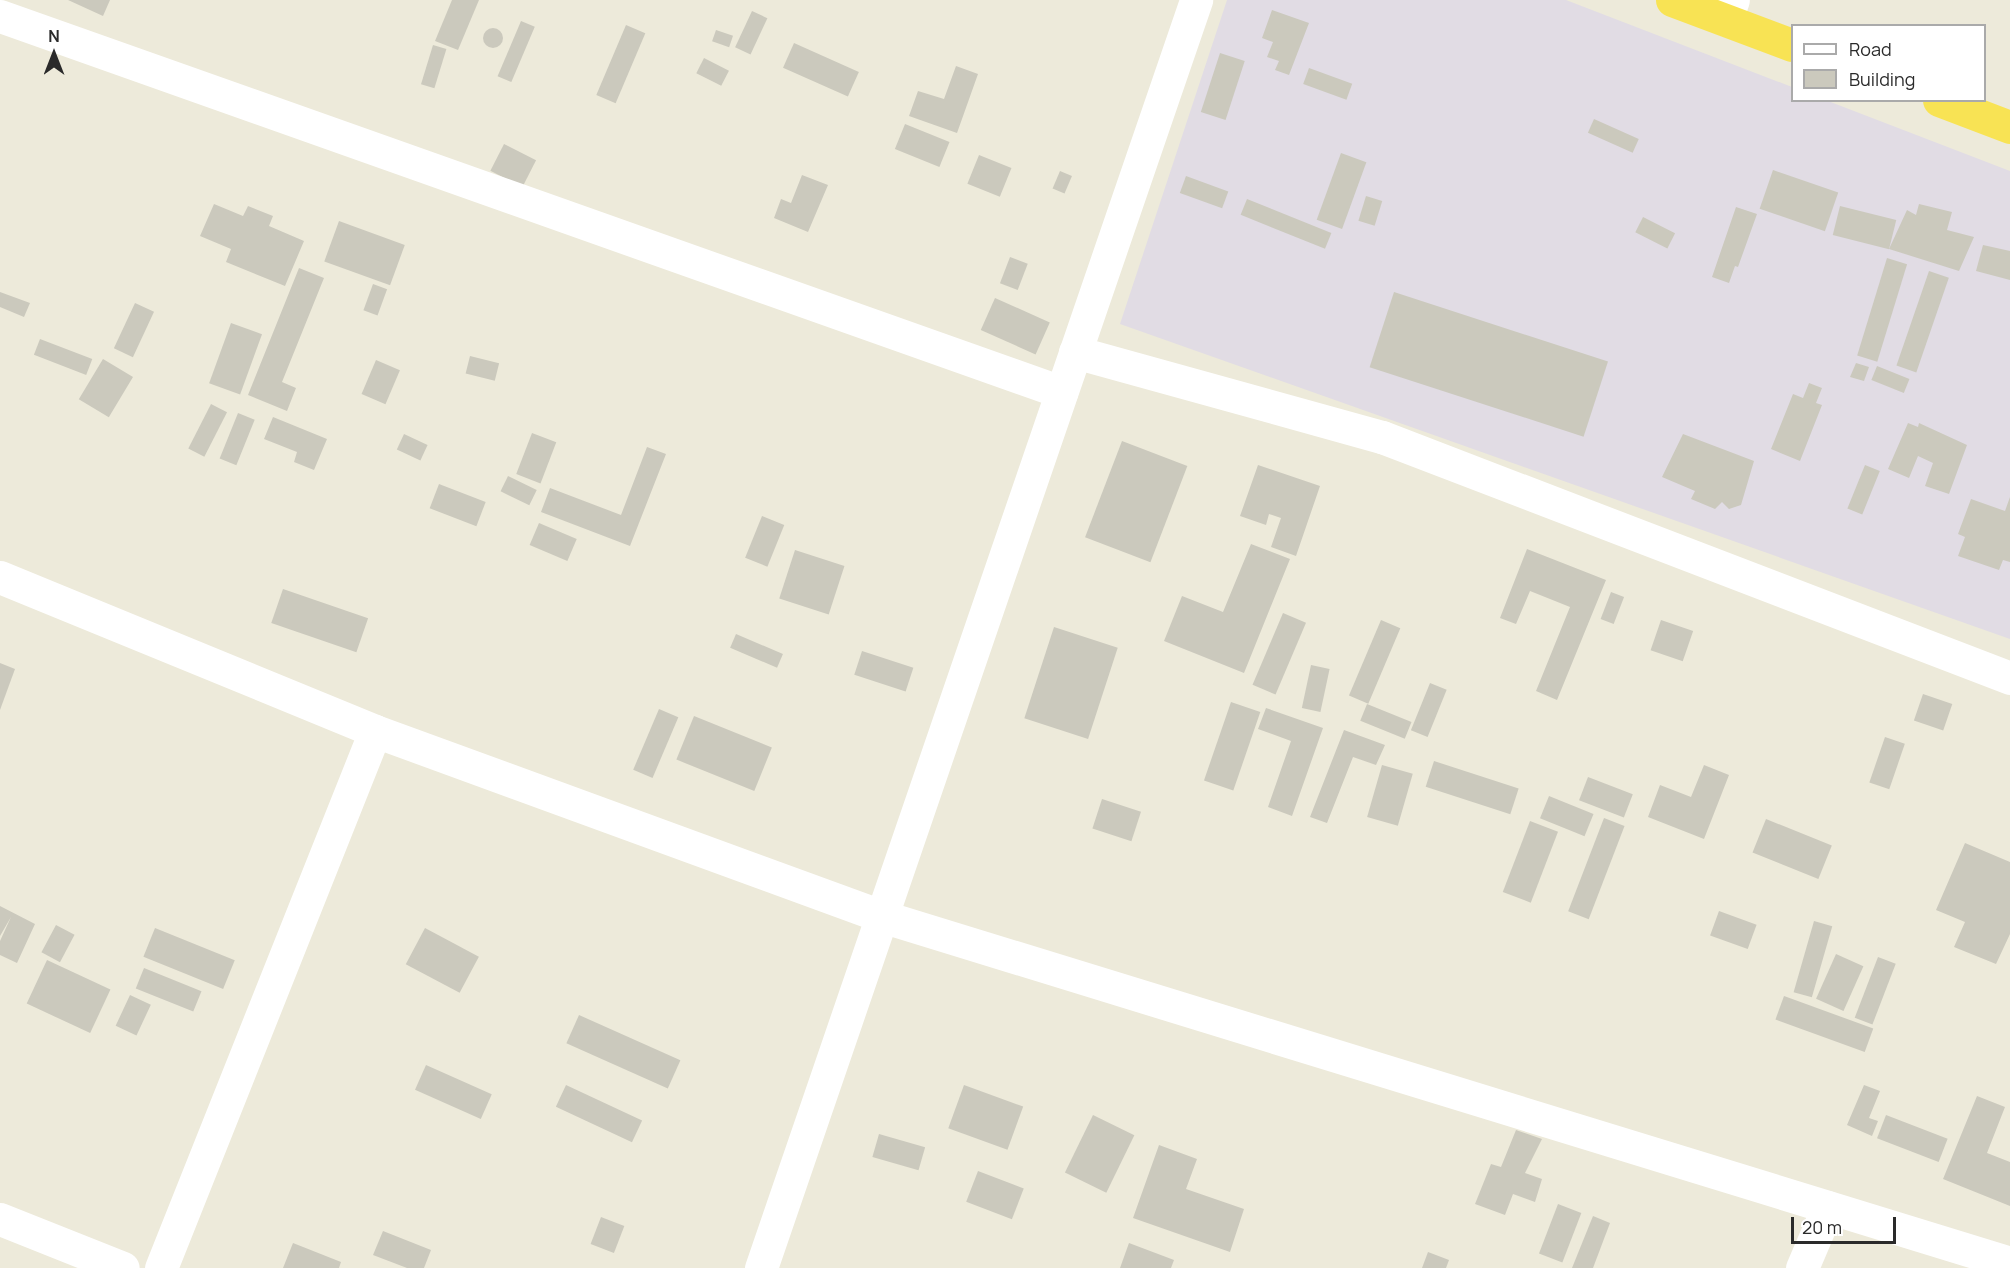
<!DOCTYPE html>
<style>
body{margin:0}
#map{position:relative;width:2010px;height:1268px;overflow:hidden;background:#edeada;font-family:Manrope,sans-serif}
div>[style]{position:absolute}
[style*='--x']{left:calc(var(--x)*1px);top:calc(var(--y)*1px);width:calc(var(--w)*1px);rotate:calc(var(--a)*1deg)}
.industrial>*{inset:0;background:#e1dce4}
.building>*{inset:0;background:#cbc9bd;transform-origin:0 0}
.round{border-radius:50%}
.minor>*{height:33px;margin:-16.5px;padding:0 16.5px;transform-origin:16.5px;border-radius:16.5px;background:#fff}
.trunk>*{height:33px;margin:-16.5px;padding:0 16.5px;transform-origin:16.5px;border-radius:16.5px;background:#f8e354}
span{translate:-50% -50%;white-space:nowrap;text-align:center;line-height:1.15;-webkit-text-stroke:4.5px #fff;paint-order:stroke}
.legend{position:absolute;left:1791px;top:24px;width:195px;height:78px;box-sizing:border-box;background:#fff;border:2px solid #aaa;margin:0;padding:8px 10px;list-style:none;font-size:18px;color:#2a2a2a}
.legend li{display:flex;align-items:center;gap:12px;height:30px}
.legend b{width:30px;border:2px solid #aaa}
.north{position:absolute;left:24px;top:24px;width:60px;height:60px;-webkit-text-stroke:4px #fff;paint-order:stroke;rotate:0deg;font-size:16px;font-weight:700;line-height:24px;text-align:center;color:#2a2a2a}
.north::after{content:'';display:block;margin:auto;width:21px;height:27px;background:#2a2a2a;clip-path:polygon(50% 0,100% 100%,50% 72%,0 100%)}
.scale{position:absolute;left:1791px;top:1217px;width:105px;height:27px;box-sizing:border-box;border:3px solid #2a2a2a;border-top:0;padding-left:8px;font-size:18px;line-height:21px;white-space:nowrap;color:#2a2a2a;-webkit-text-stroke:4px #fff;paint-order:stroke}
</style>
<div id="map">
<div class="industrial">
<i style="clip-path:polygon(1227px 0,1566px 0,1792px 87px,1792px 100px,1828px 101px,2010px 171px,2010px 639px,1120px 324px)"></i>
</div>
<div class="building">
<i style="clip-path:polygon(68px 0,110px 0,103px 16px)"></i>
<i style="clip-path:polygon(452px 0,479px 0,458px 50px,435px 41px)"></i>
<i style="clip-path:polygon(1272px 10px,1309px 23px,1289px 75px,1275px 70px,1279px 61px,1267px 57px,1273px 42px,1262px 38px)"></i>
<i style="left:752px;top:11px;width:17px;height:40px;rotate:25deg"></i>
<i style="left:521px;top:21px;width:15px;height:60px;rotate:23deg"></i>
<i style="left:626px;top:25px;width:21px;height:76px;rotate:23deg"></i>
<i class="round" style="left:483px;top:28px;width:20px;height:20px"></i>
<i style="left:716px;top:30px;width:18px;height:12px;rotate:19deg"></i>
<i style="left:794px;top:43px;width:71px;height:27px;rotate:24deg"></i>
<i style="left:433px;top:45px;width:14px;height:41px;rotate:17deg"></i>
<i style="left:1220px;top:53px;width:26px;height:62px;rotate:18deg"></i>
<i style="left:704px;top:58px;width:28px;height:17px;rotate:27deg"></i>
<i style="clip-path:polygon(956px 66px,978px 74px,957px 133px,909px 116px,918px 91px,944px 99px)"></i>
<i style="left:1309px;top:68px;width:46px;height:17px;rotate:20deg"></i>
<i style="left:1594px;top:119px;width:49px;height:15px;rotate:24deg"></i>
<i style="left:905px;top:124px;width:48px;height:27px;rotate:22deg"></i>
<i style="left:504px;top:144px;width:36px;height:30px;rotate:27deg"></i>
<i style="left:1341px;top:153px;width:27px;height:71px;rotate:20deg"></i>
<i style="left:979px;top:155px;width:35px;height:31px;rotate:22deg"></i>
<i style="left:1773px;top:170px;width:69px;height:41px;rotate:19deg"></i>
<i style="left:1060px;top:171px;width:13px;height:19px;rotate:23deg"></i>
<i style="clip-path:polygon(802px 175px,828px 185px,808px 232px,774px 218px,781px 199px,791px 203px)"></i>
<i style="left:1186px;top:176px;width:45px;height:18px;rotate:20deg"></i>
<i style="left:1366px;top:196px;width:17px;height:26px;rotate:17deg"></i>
<i style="left:1247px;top:199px;width:91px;height:17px;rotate:22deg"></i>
<i style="clip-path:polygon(214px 204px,243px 216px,248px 206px,273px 216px,269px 226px,304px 241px,285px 286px,226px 262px,231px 249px,200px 236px)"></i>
<i style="clip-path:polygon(1919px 204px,1952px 212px,1947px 230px,1974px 237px,1959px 271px,1889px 249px,1907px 210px,1916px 215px)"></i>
<i style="left:1840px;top:206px;width:58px;height:30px;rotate:14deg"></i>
<i style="clip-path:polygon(1736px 207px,1757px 214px,1738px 267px,1735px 266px,1729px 283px,1712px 277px)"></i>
<i style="left:1643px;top:217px;width:36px;height:17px;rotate:27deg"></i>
<i style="left:339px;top:221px;width:70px;height:43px;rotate:20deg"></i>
<i style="clip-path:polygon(1983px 245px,2010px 251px,2010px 280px,1976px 271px)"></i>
<i style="left:1010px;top:257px;width:19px;height:28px;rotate:21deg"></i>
<i style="left:1887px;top:258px;width:21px;height:102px;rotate:17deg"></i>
<i style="clip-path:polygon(299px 268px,324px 278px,282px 382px,296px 388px,287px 411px,248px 395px)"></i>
<i style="left:1929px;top:271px;width:21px;height:100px;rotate:19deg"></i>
<i style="left:373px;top:284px;width:15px;height:28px;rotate:20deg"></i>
<i style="clip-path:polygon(0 292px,30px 303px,24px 317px,0 307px)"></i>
<i style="left:1394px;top:292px;width:225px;height:79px;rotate:18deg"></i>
<i style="left:995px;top:298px;width:60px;height:35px;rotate:24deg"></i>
<i style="left:135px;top:303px;width:21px;height:50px;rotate:25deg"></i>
<i style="left:231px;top:323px;width:33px;height:64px;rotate:20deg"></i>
<i style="left:40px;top:339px;width:56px;height:17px;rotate:21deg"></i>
<i style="left:470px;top:356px;width:30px;height:18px;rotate:14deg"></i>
<i style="left:103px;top:359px;width:35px;height:47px;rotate:31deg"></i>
<i style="left:376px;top:360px;width:26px;height:37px;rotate:23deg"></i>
<i style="clip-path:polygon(1856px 363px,1869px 367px,1864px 381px,1850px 377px)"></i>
<i style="left:1877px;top:366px;width:35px;height:15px;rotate:22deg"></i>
<i style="clip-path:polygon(1809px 383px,1822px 388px,1816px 403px,1822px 405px,1800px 461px,1771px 449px,1793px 394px,1803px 398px)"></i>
<i style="left:211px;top:404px;width:18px;height:50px;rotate:27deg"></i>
<i style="left:238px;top:413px;width:18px;height:49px;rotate:22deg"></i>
<i style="clip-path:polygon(273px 417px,327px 439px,314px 470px,294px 462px,297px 452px,264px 439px)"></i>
<i style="clip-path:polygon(1908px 423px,1918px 427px,1919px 423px,1967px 445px,1949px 494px,1925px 486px,1933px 463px,1918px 456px,1909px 478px,1888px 469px)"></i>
<i style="left:532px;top:433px;width:26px;height:44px;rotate:21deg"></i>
<i style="left:404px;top:434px;width:26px;height:17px;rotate:25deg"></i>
<i style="clip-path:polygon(1683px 434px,1754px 461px,1741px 505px,1729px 509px,1722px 502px,1715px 509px,1691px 499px,1695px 491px,1662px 477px)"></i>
<i style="left:1122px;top:441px;width:70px;height:103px;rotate:21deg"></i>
<i style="clip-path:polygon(647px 447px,666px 454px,630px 546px,541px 512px,550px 488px,621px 515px)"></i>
<i style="clip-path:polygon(1258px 465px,1320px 486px,1296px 556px,1271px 547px,1281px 518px,1269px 514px,1266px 525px,1240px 516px)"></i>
<i style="left:1865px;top:465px;width:16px;height:47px;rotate:22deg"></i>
<i style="left:508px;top:476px;width:32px;height:17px;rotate:26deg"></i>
<i style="left:439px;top:484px;width:50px;height:26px;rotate:21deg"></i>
<i style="clip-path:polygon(2010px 497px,2010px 562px,2003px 560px,1999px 570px,1958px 556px,1965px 537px,1958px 534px,1971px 499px,2005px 511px)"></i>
<i style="left:762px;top:516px;width:24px;height:45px;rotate:22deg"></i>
<i style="left:539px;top:523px;width:41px;height:24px;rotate:23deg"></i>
<i style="clip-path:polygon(1251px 544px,1290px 559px,1244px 673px,1164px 641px,1182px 596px,1223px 612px)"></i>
<i style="clip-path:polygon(1527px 549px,1606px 580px,1557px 700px,1536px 691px,1570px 607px,1530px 591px,1516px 624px,1500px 618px)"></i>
<i style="left:795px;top:550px;width:52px;height:51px;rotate:18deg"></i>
<i style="left:283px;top:589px;width:90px;height:36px;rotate:19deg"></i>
<i style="left:1611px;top:592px;width:14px;height:29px;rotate:21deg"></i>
<i style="left:1283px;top:613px;width:25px;height:78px;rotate:23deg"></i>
<i style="left:1381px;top:620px;width:21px;height:82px;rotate:23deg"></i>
<i style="left:1661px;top:620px;width:34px;height:32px;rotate:19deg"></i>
<i style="left:1054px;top:627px;width:67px;height:96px;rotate:18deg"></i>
<i style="left:736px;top:634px;width:51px;height:15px;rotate:23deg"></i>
<i style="left:862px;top:651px;width:54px;height:25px;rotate:18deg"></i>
<i style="clip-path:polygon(0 663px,15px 669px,0 710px)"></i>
<i style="left:1311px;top:665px;width:19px;height:44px;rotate:12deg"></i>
<i style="left:1430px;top:683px;width:18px;height:51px;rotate:22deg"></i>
<i style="left:1923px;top:694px;width:31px;height:28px;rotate:19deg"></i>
<i style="left:1231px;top:702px;width:31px;height:83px;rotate:19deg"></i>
<i style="left:1367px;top:704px;width:48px;height:18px;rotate:22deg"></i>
<i style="clip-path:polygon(1266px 708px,1323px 728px,1292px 816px,1268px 807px,1291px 741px,1258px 729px)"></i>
<i style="left:659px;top:709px;width:21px;height:66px;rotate:23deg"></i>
<i style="left:694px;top:716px;width:84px;height:47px;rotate:22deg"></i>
<i style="clip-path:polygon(1344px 730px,1385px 745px,1376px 765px,1353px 757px,1327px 823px,1310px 817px)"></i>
<i style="left:1885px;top:737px;width:21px;height:48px;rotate:19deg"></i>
<i style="left:1434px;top:761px;width:89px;height:27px;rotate:18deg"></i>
<i style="left:1382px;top:765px;width:32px;height:54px;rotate:16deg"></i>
<i style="clip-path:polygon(1704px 765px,1729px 775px,1704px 839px,1648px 817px,1660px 785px,1691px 797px)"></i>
<i style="left:1588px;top:777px;width:48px;height:25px;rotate:21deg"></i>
<i style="left:1549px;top:796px;width:48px;height:24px;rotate:22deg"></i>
<i style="left:1102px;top:799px;width:41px;height:31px;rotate:18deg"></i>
<i style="left:1604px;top:818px;width:22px;height:100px;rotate:21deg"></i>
<i style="left:1766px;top:819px;width:71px;height:36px;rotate:22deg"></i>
<i style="left:1530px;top:821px;width:30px;height:76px;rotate:21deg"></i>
<i style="clip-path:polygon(1965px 843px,2010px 862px,2010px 934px,1996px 964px,1954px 947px,1965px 922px,1936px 910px)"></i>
<i style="clip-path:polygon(0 906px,35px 924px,17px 963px,0 955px,0 941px,11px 917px,0 936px)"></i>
<i style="left:1719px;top:911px;width:40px;height:26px;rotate:20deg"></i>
<i style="left:1814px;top:921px;width:19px;height:74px;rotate:16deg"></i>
<i style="left:56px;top:925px;width:21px;height:31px;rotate:28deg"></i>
<i style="left:155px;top:928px;width:86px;height:31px;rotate:22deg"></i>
<i style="left:425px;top:928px;width:61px;height:41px;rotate:28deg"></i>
<i style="left:1836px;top:954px;width:30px;height:49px;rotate:24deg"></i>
<i style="left:1878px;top:957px;width:19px;height:65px;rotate:21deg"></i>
<i style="left:47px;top:960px;width:70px;height:48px;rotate:25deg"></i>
<i style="left:144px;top:968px;width:62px;height:22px;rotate:22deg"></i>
<i style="left:130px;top:995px;width:23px;height:34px;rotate:25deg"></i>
<i style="left:1784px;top:996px;width:95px;height:25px;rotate:20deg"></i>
<i style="left:579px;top:1015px;width:111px;height:31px;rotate:24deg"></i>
<i style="left:426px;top:1065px;width:72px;height:27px;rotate:24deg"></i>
<i style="left:566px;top:1085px;width:84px;height:24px;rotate:25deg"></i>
<i style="left:964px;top:1085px;width:63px;height:46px;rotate:20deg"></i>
<i style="clip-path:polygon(1864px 1085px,1880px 1091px,1869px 1118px,1878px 1121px,1872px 1136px,1847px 1125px)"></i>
<i style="clip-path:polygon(1977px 1096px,2005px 1107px,1987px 1153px,2010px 1162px,2010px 1206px,1943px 1179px)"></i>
<i style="left:1093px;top:1115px;width:46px;height:64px;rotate:26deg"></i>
<i style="left:1886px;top:1115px;width:66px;height:25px;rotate:21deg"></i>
<i style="clip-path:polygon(1516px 1130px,1542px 1139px,1525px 1173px,1542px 1179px,1535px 1202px,1513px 1194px,1505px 1215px,1475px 1204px,1491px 1164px,1501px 1167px)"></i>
<i style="left:879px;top:1134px;width:48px;height:24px;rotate:16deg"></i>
<i style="clip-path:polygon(1159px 1145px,1197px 1159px,1186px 1189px,1244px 1209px,1230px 1252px,1133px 1218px)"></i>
<i style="left:978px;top:1171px;width:49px;height:33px;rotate:21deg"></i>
<i style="left:1558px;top:1204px;width:25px;height:53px;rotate:21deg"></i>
<i style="clip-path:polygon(1593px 1216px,1610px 1223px,1593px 1268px,1572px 1268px)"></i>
<i style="left:601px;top:1217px;width:25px;height:29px;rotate:21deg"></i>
<i style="clip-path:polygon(383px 1231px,431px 1250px,424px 1268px,407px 1268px,373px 1255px)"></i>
<i style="clip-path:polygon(293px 1243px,341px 1262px,339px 1268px,283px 1268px)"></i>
<i style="clip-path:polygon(1129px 1243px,1174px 1260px,1171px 1268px,1120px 1268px)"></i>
<i style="clip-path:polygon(1428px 1252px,1449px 1260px,1446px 1268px,1422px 1268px)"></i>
</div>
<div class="minor">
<i style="--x:0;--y:16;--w:1126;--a:19.51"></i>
<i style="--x:1726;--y:20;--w:21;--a:-71"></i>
<i style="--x:1075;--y:352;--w:319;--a:15.5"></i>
<i style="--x:1382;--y:437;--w:673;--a:20.99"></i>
<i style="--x:0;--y:577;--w:405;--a:22.3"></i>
<i style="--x:375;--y:731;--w:539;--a:20.08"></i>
<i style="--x:881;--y:916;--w:1181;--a:17.08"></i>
<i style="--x:0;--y:1219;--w:132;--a:21.7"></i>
<i style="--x:161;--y:1268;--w:578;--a:-68.27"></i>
<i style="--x:761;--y:1268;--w:1341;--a:-71.06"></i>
<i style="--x:1802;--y:1268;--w:66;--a:-66.9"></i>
</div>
<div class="trunk">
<i style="--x:1672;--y:0;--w:128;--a:20.6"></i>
<i style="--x:1939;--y:100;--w:76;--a:20.8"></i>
</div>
<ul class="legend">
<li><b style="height:8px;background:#fff"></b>Road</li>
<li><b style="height:16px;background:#cbc9bd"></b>Building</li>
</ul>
<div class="north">N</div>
<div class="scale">20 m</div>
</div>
